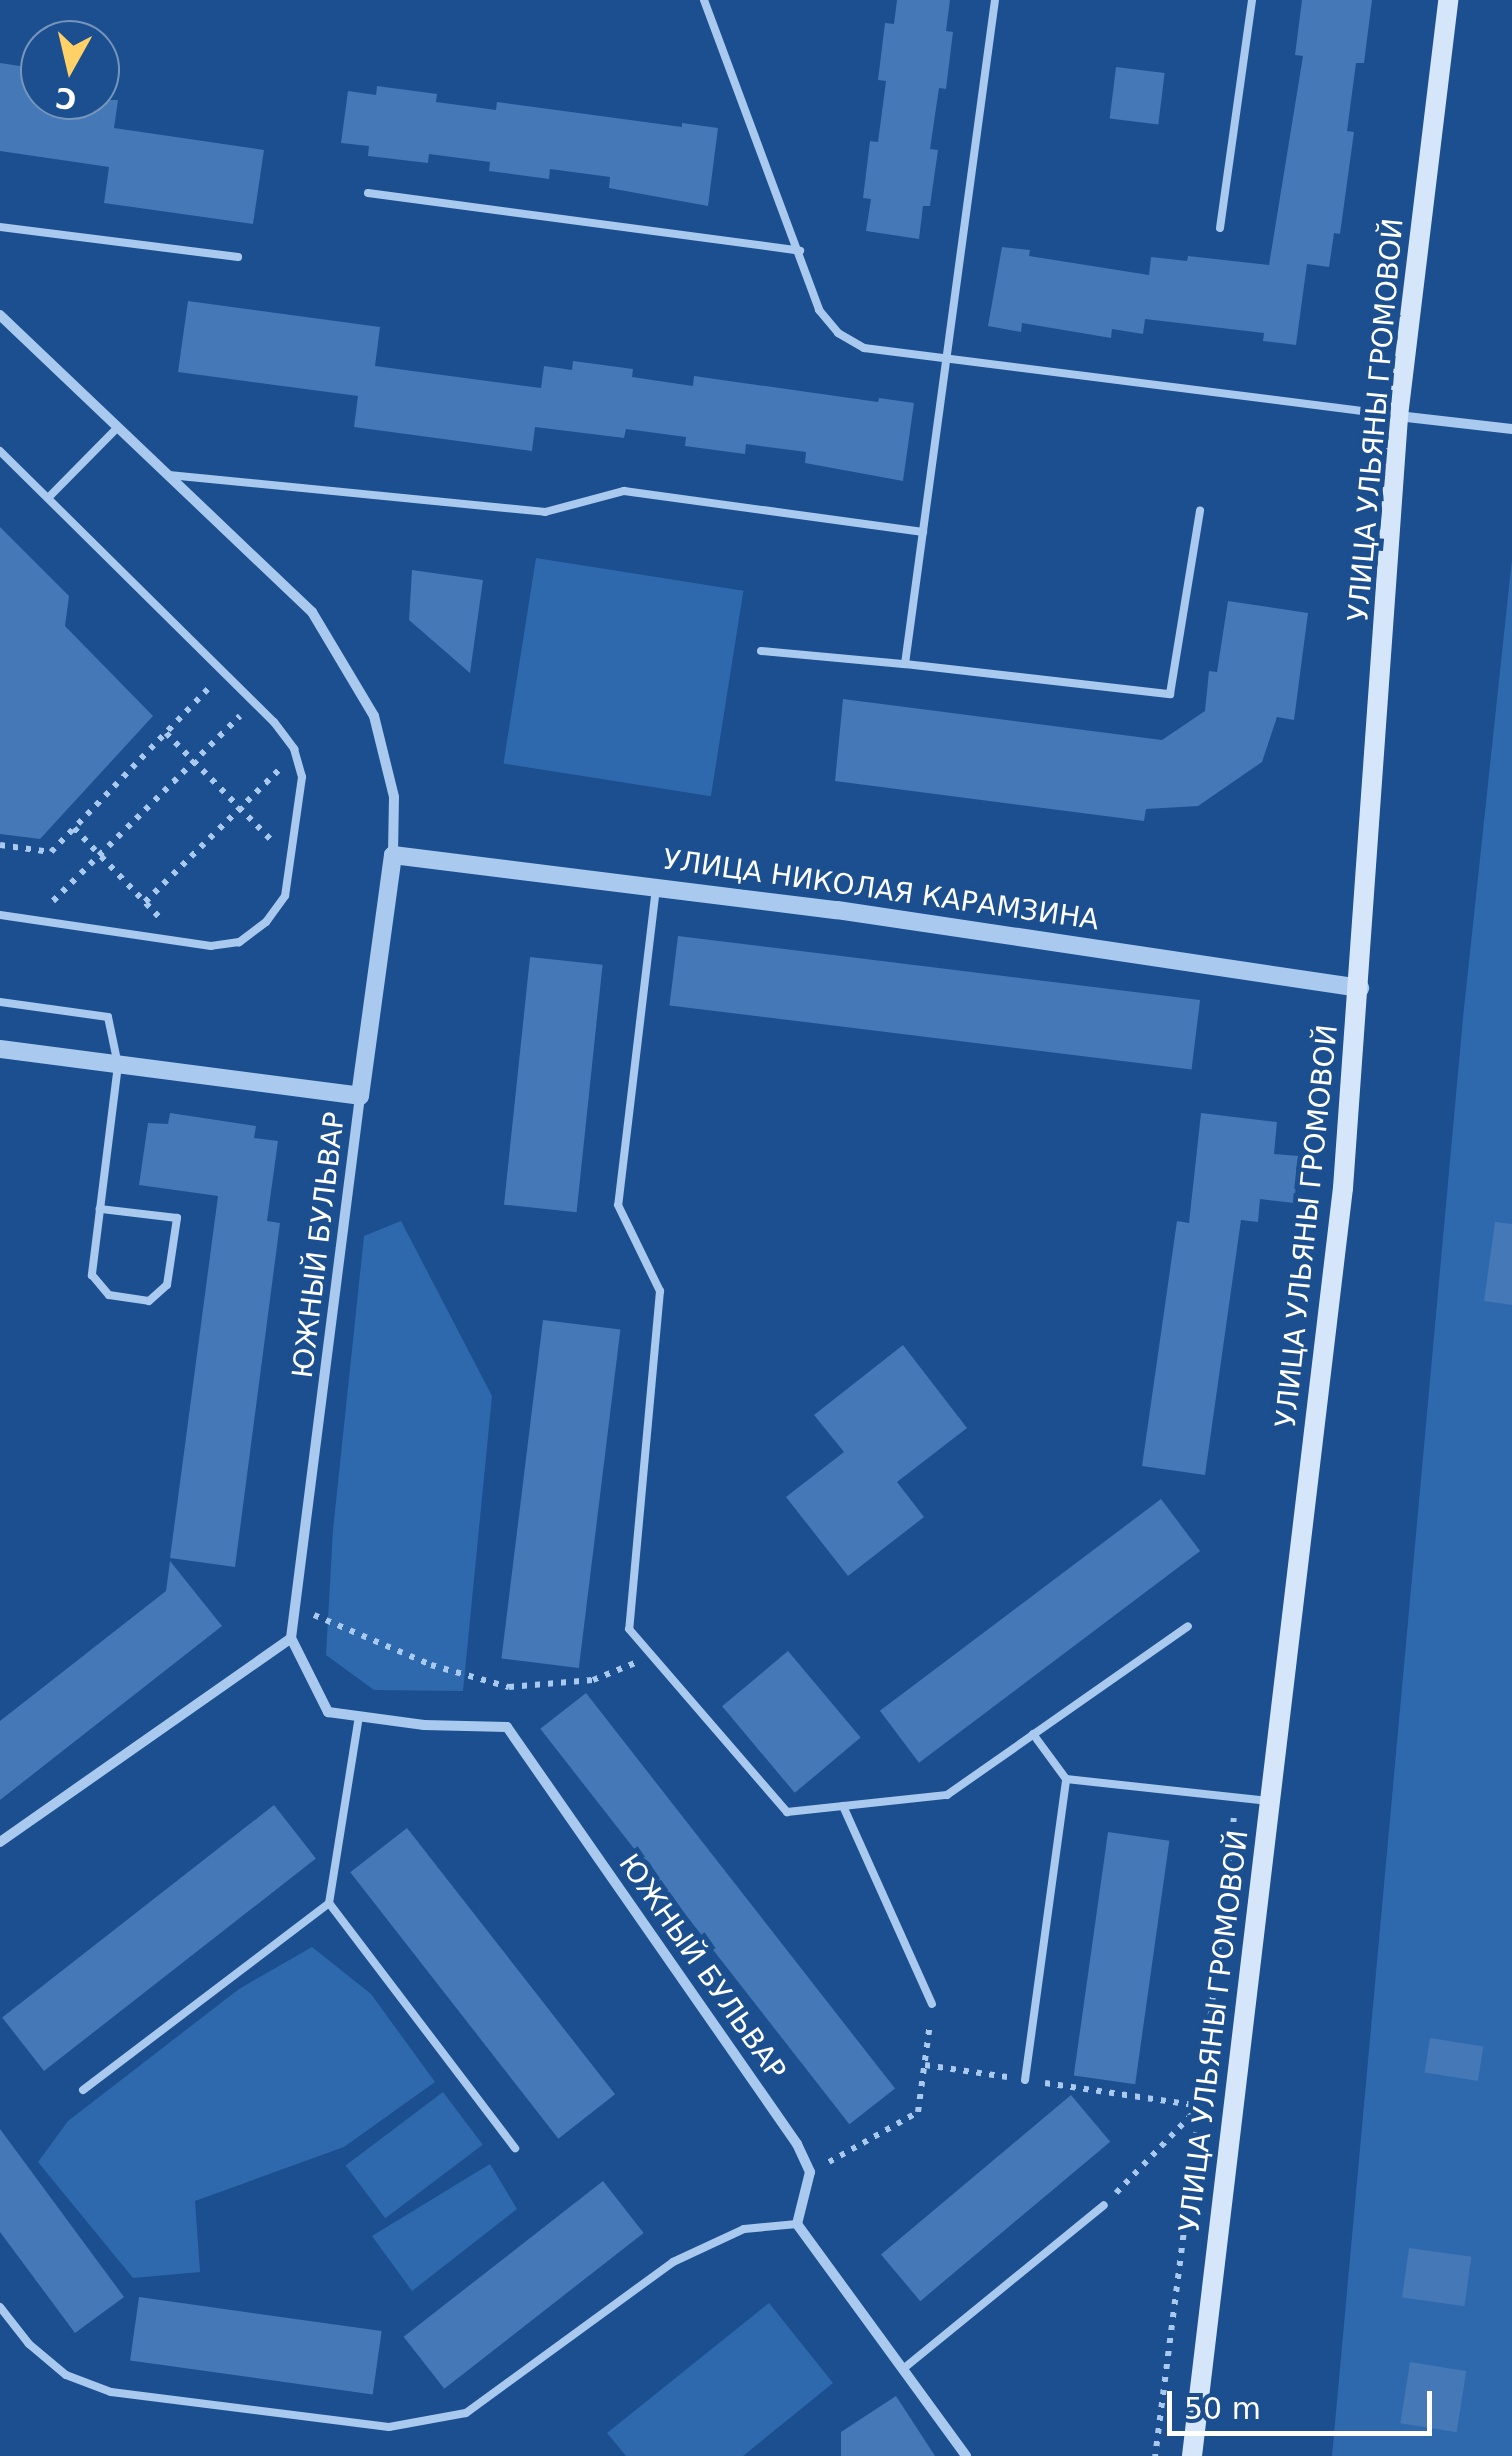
<!DOCTYPE html>
<meta charset="utf-8">
<style>
body{margin:0}
#map{position:relative;width:1512px;height:2456px;overflow:hidden;background:#1b4f8f;font-family:"DejaVu Sans",sans-serif}
div>[style]{position:absolute}
[style*='--x']{left:calc(var(--x)*1px);top:calc(var(--y)*1px);width:calc(var(--w)*1px);rotate:calc(var(--a)*1deg)}
.green>*{inset:0;background:#2e69ad;transform-origin:0 0}
.building>*{inset:0;background:#4478b7;transform-origin:0 0}
.path>*{height:6px;margin-top:-3px;transform-origin:0;background:repeating-linear-gradient(90deg,#a9c9ee 0 5px,transparent 0 13px)}
.service>*{height:8px;margin:-4px;padding:0 4px;transform-origin:4px;border-radius:4px;background:#a9c9ee}
.minor>*{height:10px;margin:-5px;padding:0 5px;transform-origin:5px;border-radius:5px;background:#a9c9ee}
.tertiary>*{height:18px;margin:-9px;padding:0 9px;transform-origin:9px;border-radius:9px;background:#a9c9ee}
.secondary>*{height:20px;margin:-10px;padding:0 10px;transform-origin:10px;border-radius:10px;background:#d6e6fa}
span{translate:-50% -50%;white-space:nowrap;text-align:center;line-height:1.15;-webkit-text-stroke:10px #1b4f8f;paint-order:stroke}
.street-label{font-size:28px;color:#fff}
.north{position:absolute;left:20px;top:20px;width:100px;height:100px;box-sizing:border-box;background:#1b4f8f;border:2px solid #7695bc;border-radius:50%;rotate:188deg;font-size:28px;font-weight:700;line-height:40px;text-align:center;color:#fff}
.north::after{content:'';display:block;margin:auto;width:35px;height:45px;background:#ffd166;clip-path:polygon(50% 0,100% 100%,50% 72%,0 100%)}
.scale{position:absolute;left:1167px;top:2391px;width:265px;height:45px;box-sizing:border-box;border:5px solid #fff;border-top:0;padding-left:12px;font-size:30px;line-height:35px;white-space:nowrap;color:#fff;-webkit-text-stroke:8px #1b4f8f;paint-order:stroke}
</style>
<div id="map">
<div class="green">
<i style="left:536px;top:558px;width:210px;height:208px;rotate:9deg"></i>
<i style="clip-path:polygon(1512px 559px,1512px 2456px,1332px 2456px,1463px 1018px)"></i>
<i style="clip-path:polygon(401px 1221px,492px 1396px,463px 1691px,374px 1690px,326px 1655px,333px 1530px,364px 1236px)"></i>
<i style="clip-path:polygon(312px 1947px,371px 1994px,435px 2082px,344px 2147px,195px 2201px,200px 2272px,133px 2278px,38px 2162px,68px 2121px,239px 1989px)"></i>
<i style="left:443px;top:2092px;width:66px;height:122px;rotate:53deg"></i>
<i style="clip-path:polygon(490px 2164px,517px 2209px,412px 2291px,372px 2236px)"></i>
<i style="clip-path:polygon(769px 2303px,833px 2383px,743px 2456px,626px 2456px,607px 2433px)"></i>
</div>
<div class="building">
<i style="clip-path:polygon(897px 0,950px 0,946px 31px,953px 32px,946px 89px,939px 88px,930px 149px,938px 150px,930px 206px,923px 206px,919px 239px,866px 231px,871px 199px,863px 198px,870px 141px,878px 142px,886px 81px,878px 80px,885px 23px,894px 24px)"></i>
<i style="clip-path:polygon(1302px 0,1372px 0,1364px 63px,1356px 63px,1347px 131px,1354px 132px,1340px 234px,1334px 233px,1329px 267px,1307px 264px,1296px 345px,1263px 341px,1264px 333px,1145px 319px,1143px 334px,1112px 329px,1111px 338px,1022px 323px,1021px 332px,988px 326px,1002px 247px,1030px 250px,1029px 256px,1149px 275px,1151px 257px,1187px 261px,1188px 256px,1269px 265px,1303px 56px,1295px 55px)"></i>
<i style="clip-path:polygon(0 63px,40px 69px,40px 100px,118px 100px,114px 128px,264px 150px,253px 224px,104px 203px,109px 167px,0 151px)"></i>
<i style="left:1116px;top:67px;width:49px;height:52px;rotate:7deg"></i>
<i style="clip-path:polygon(377px 86px,437px 94px,436px 102px,496px 110px,497px 102px,682px 127px,682px 123px,718px 128px,708px 206px,609px 188px,610px 177px,550px 169px,549px 179px,489px 171px,490px 162px,429px 154px,428px 163px,368px 156px,369px 146px,341px 143px,348px 91px,376px 95px)"></i>
<i style="clip-path:polygon(188px 301px,380px 327px,375px 366px,541px 388px,544px 366px,572px 370px,573px 361px,633px 369px,632px 377px,693px 386px,694px 376px,878px 402px,879px 398px,914px 403px,903px 481px,805px 463px,806px 452px,746px 444px,745px 454px,685px 446px,686px 437px,626px 429px,624px 438px,535px 427px,532px 451px,354px 427px,358px 396px,178px 372px)"></i>
<i style="clip-path:polygon(0 527px,69px 596px,65px 626px,153px 716px,40px 839px,0 834px)"></i>
<i style="clip-path:polygon(412px 570px,483px 580px,470px 673px,409px 620px)"></i>
<i style="clip-path:polygon(1228px 601px,1308px 613px,1294px 720px,1277px 717px,1262px 762px,1198px 806px,1146px 809px,1144px 821px,835px 781px,843px 699px,1162px 740px,1205px 711px,1209px 671px,1217px 672px)"></i>
<i style="left:678px;top:936px;width:526px;height:70px;rotate:7deg"></i>
<i style="left:530px;top:957px;width:73px;height:249px;rotate:6deg"></i>
<i style="clip-path:polygon(170px 1113px,256px 1126px,254px 1138px,278px 1141px,267px 1221px,280px 1223px,235px 1567px,170px 1558px,218px 1196px,139px 1185px,148px 1123px,168px 1124px)"></i>
<i style="clip-path:polygon(1201px 1113px,1277px 1122px,1274px 1154px,1299px 1156px,1294px 1203px,1260px 1199px,1258px 1222px,1241px 1220px,1205px 1475px,1142px 1466px,1177px 1221px,1189px 1223px)"></i>
<i style="clip-path:polygon(1495px 1222px,1512px 1224px,1512px 1305px,1484px 1301px)"></i>
<i style="left:543px;top:1320px;width:78px;height:341px;rotate:7deg"></i>
<i style="clip-path:polygon(903px 1345px,967px 1428px,897px 1482px,924px 1517px,848px 1576px,786px 1497px,844px 1452px,814px 1415px)"></i>
<i style="left:1161px;top:1499px;width:65px;height:352px;rotate:53deg"></i>
<i style="clip-path:polygon(170px 1561px,222px 1626px,0 1800px,0 1721px,166px 1591px)"></i>
<i style="left:788px;top:1651px;width:113px;height:86px;rotate:50deg"></i>
<i style="left:586px;top:1693px;width:502px;height:58px;rotate:52deg"></i>
<i style="left:274px;top:1805px;width:68px;height:345px;rotate:52deg"></i>
<i style="left:407px;top:1828px;width:338px;height:72px;rotate:52deg"></i>
<i style="left:1108px;top:1832px;width:62px;height:246px;rotate:8deg"></i>
<i style="left:1430px;top:2038px;width:54px;height:35px;rotate:9deg"></i>
<i style="left:1071px;top:2095px;width:61px;height:248px;rotate:50deg"></i>
<i style="clip-path:polygon(0 2129px,124px 2297px,75px 2333px,0 2232px)"></i>
<i style="left:603px;top:2181px;width:66px;height:253px;rotate:52deg"></i>
<i style="left:1409px;top:2248px;width:63px;height:50px;rotate:8deg"></i>
<i style="left:139px;top:2297px;width:245px;height:64px;rotate:8deg"></i>
<i style="left:1410px;top:2362px;width:57px;height:62px;rotate:9deg"></i>
<i style="clip-path:polygon(896px 2396px,935px 2456px,841px 2456px,841px 2432px)"></i>
</div>
<div class="path">
<i style="--x:166;--y:733;--w:154;--a:45.5"></i>
<i style="--x:74;--y:828;--w:124;--a:46.3"></i>
<i style="--x:0;--y:845;--w:51;--a:7.8"></i>
<i style="--x:51;--y:852;--w:229;--a:-46.1"></i>
<i style="--x:53;--y:901;--w:263;--a:-44.7"></i>
<i style="--x:145;--y:902;--w:191;--a:-44.6"></i>
<i style="--x:314;--y:1615;--w:127;--a:23.1"></i>
<i style="--x:431;--y:1665;--w:81;--a:15.8"></i>
<i style="--x:509;--y:1687;--w:84;--a:-4.8"></i>
<i style="--x:593;--y:1680;--w:45;--a:-22"></i>
<i style="--x:925;--y:2065;--w:83;--a:8.3"></i>
<i style="--x:1045;--y:2083;--w:157;--a:8.4"></i>
<i style="--x:1200;--y:2106;--w:290;--a:-83.3"></i>
<i style="--x:829;--y:2162;--w:102;--a:-29.3"></i>
<i style="--x:918;--y:2112;--w:90;--a:-82.3"></i>
<i style="--x:1116;--y:2193;--w:121;--a:-46"></i>
<i style="--x:1200;--y:2106;--w:353;--a:97.3"></i>
</div>
<div class="service">
<i style="--x:704;--y:0;--w:331;--a:69.6"></i>
<i style="--x:819;--y:310;--w:30;--a:50"></i>
<i style="--x:838;--y:333;--w:30;--a:30"></i>
<i style="--x:864;--y:348;--w:534;--a:7.2"></i>
<i style="--x:995;--y:0;--w:670;--a:97.72"></i>
<i style="--x:905;--y:664;--w:267;--a:6.5"></i>
<i style="--x:1170;--y:694;--w:186;--a:-80.7"></i>
<i style="--x:368;--y:193;--w:436;--a:7.6"></i>
<i style="--x:0;--y:227;--w:240;--a:7.2"></i>
<i style="--x:1220;--y:228;--w:230;--a:-82"></i>
<i style="--x:0;--y:451;--w:385;--a:44.7"></i>
<i style="--x:274;--y:722;--w:34;--a:53"></i>
<i style="--x:294;--y:749;--w:29;--a:74"></i>
<i style="--x:302;--y:777;--w:120;--a:98.1"></i>
<i style="--x:285;--y:896;--w:32;--a:126"></i>
<i style="--x:266;--y:922;--w:34;--a:143"></i>
<i style="--x:239;--y:942;--w:28;--a:172"></i>
<i style="--x:211;--y:946;--w:213;--a:-171.6"></i>
<i style="--x:169;--y:475;--w:378;--a:5.6"></i>
<i style="--x:545;--y:512;--w:82;--a:-14.9"></i>
<i style="--x:624;--y:491;--w:302;--a:7.8"></i>
<i style="--x:48;--y:498;--w:98;--a:-45.4"></i>
<i style="--x:761;--y:651;--w:145;--a:5.2"></i>
<i style="--x:656;--y:888;--w:319;--a:96.8"></i>
<i style="--x:618;--y:1205;--w:96;--a:64"></i>
<i style="--x:660;--y:1291;--w:339;--a:95.2"></i>
<i style="--x:629;--y:1629;--w:242;--a:49.2"></i>
<i style="--x:787;--y:1812;--w:161;--a:-6.1"></i>
<i style="--x:947;--y:1795;--w:294;--a:-35"></i>
<i style="--x:0;--y:1002;--w:109;--a:7.9"></i>
<i style="--x:108;--y:1017;--w:49;--a:78.2"></i>
<i style="--x:118;--y:1065;--w:212;--a:97.1"></i>
<i style="--x:92;--y:1275;--w:26;--a:50"></i>
<i style="--x:109;--y:1295;--w:40;--a:8.5"></i>
<i style="--x:149;--y:1301;--w:24;--a:-42"></i>
<i style="--x:167;--y:1285;--w:68;--a:-81.5"></i>
<i style="--x:177;--y:1218;--w:78;--a:-173.3"></i>
<i style="--x:359;--y:1716;--w:189;--a:99.1"></i>
<i style="--x:329;--y:1903;--w:308;--a:52.8"></i>
<i style="--x:1033;--y:1734;--w:56;--a:53.7"></i>
<i style="--x:843;--y:1806;--w:217;--a:65.8"></i>
<i style="--x:1025;--y:2080;--w:304;--a:-82.2"></i>
<i style="--x:1066;--y:1779;--w:204;--a:6.2"></i>
<i style="--x:83;--y:2090;--w:309;--a:-37.2"></i>
<i style="--x:0;--y:2307;--w:47;--a:51.9"></i>
<i style="--x:29;--y:2344;--w:48;--a:40"></i>
<i style="--x:66;--y:2375;--w:48;--a:20.7"></i>
<i style="--x:111;--y:2392;--w:280;--a:7.2"></i>
<i style="--x:389;--y:2427;--w:78;--a:-10.3"></i>
<i style="--x:466;--y:2413;--w:256;--a:-36.1"></i>
<i style="--x:673;--y:2262;--w:78;--a:-24.9"></i>
<i style="--x:744;--y:2229;--w:53;--a:-5.4"></i>
<i style="--x:903;--y:2369;--w:259;--a:-39.2"></i>
</div>
<div class="minor">
<i style="--x:0;--y:315;--w:431;--a:43.6"></i>
<i style="--x:312;--y:612;--w:121;--a:59.2"></i>
<i style="--x:374;--y:716;--w:83;--a:76.1"></i>
<i style="--x:394;--y:797;--w:58;--a:91"></i>
<i style="--x:1398;--y:416;--w:115;--a:6.5"></i>
<i style="--x:291;--y:1638;--w:546;--a:-82.74"></i>
<i style="--x:0;--y:1842;--w:355;--a:-35"></i>
<i style="--x:291;--y:1638;--w:83;--a:63.4"></i>
<i style="--x:328;--y:1712;--w:97;--a:7.7"></i>
<i style="--x:424;--y:1725;--w:83;--a:1.4"></i>
<i style="--x:507;--y:1727;--w:508;--a:55.18"></i>
<i style="--x:797;--y:2144;--w:31;--a:65"></i>
<i style="--x:810;--y:2172;--w:54;--a:104"></i>
<i style="--x:797;--y:2224;--w:287;--a:53.9"></i>
</div>
<div class="tertiary">
<i style="--x:0;--y:1049;--w:363;--a:7.4"></i>
<i style="--x:360;--y:1096;--w:243;--a:-82.2"></i>
<i style="--x:393;--y:855;--w:447;--a:7.1"></i>
<i style="--x:837;--y:910;--w:529;--a:8.48"></i>
</div>
<div class="secondary">
<i style="--x:1192;--y:2456;--w:1277;--a:-83.21"></i>
<i style="--x:1343;--y:1188;--w:774;--a:-85.92"></i>
<i style="--x:1398;--y:416;--w:419;--a:-83.1"></i>
</div>
<div class="street-label">
<span style="left:1376px;top:420px;rotate:-85deg">УЛИЦА УЛЬЯНЫ ГРОМОВОЙ</span>
<span style="left:881px;top:890px;rotate:8deg">УЛИЦА НИКОЛАЯ КАРАМЗИНА</span>
<span style="left:1307px;top:1226px;rotate:-84deg">УЛИЦА УЛЬЯНЫ ГРОМОВОЙ</span>
<span style="left:319px;top:1245px;rotate:-83deg">ЮЖНЫЙ БУЛЬВАР</span>
<span style="left:702px;top:1967px;rotate:55deg">ЮЖНЫЙ БУЛЬВАР</span>
<span style="left:1214px;top:2031px;rotate:-83deg">УЛИЦА УЛЬЯНЫ ГРОМОВОЙ</span>
</div>
<div class="north">С</div>
<div class="scale">50 m</div>
</div>
